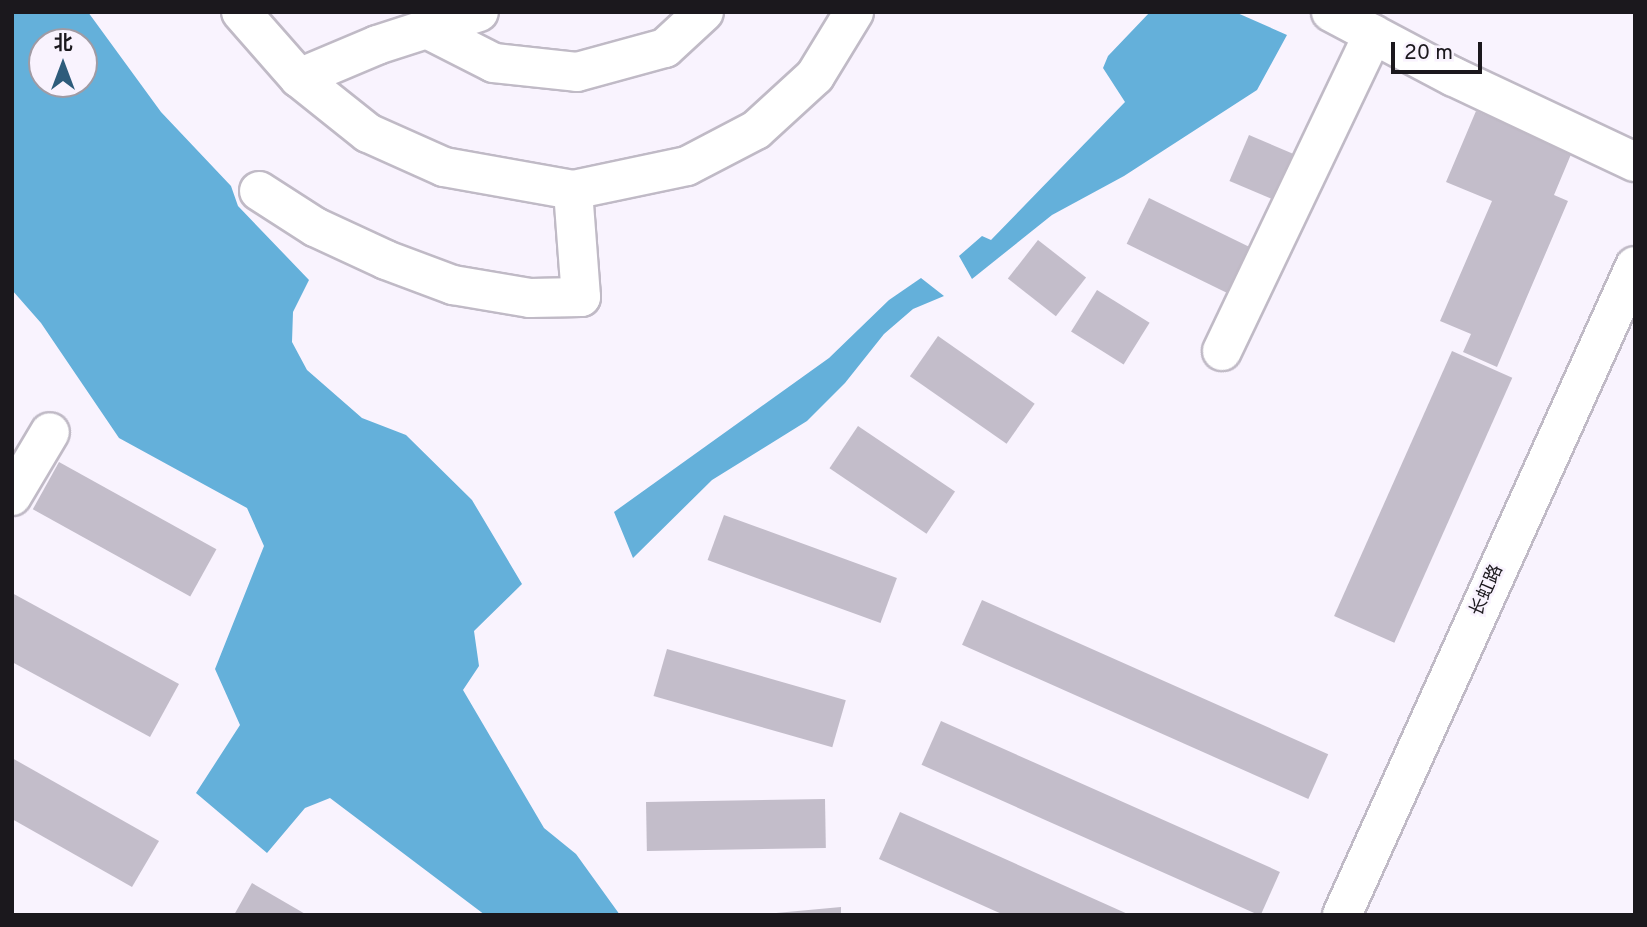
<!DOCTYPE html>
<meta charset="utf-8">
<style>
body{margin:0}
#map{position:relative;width:1647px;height:927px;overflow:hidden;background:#f9f3fe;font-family:Overpass,"Noto Sans SC",sans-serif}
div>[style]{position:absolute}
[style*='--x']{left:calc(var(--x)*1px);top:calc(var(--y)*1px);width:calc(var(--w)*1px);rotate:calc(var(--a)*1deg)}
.water>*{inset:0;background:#64b0da}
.building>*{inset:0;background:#c3bdca;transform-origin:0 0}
.roads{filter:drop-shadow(2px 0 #c0bac6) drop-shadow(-2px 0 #c0bac6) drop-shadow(0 2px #c0bac6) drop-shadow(0 -2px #c0bac6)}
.minor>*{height:38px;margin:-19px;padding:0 19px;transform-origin:19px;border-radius:19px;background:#fff}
span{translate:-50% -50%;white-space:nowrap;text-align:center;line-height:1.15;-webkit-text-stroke:5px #f9f3fe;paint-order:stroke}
.street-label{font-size:18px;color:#1b181d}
.frame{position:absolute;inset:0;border:14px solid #1b181d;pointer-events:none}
.north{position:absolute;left:28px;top:28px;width:70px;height:70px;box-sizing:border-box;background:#f9f3fe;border:2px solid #a09ba4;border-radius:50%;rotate:0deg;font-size:19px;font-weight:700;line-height:28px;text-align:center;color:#1b181d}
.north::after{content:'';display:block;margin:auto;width:24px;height:32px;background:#2e5c7b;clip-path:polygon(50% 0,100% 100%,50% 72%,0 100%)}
.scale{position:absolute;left:1391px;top:42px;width:91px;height:32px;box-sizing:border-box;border:4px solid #1b181d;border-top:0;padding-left:9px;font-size:21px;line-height:24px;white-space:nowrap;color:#1b181d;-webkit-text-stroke:5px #f9f3fe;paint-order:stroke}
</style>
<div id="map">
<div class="water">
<i style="clip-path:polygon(evenodd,12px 12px,88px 12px,161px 112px,231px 186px,238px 206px,309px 280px,293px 312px,292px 342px,307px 370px,362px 418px,406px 435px,472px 500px,522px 584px,474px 631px,479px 666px,463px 690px,544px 828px,576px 854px,620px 915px,485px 915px,330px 798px,305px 808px,267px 853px,196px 793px,240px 725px,215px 669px,264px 546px,247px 508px,119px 438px,41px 323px,12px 290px,12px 12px,42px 42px,84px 42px,84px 84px,42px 84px,42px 42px)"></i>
<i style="clip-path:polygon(1150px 12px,1235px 12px,1287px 35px,1257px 90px,1124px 176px,1052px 215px,972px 279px,959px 256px,982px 236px,991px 240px,1125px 102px,1103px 68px,1108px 56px)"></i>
<i style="clip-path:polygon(921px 278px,944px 296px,913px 309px,884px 334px,845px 383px,807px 421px,712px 480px,633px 558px,614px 512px,829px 358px,889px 300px)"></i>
</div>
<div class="building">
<i style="clip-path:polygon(1476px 111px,1572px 152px,1554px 195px,1568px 201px,1497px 367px,1463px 352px,1471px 334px,1440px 321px,1492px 201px,1446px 182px)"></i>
<i style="left:1249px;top:135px;width:58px;height:50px;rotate:23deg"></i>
<i style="left:1149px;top:198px;width:121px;height:51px;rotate:26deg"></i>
<i style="left:1038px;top:240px;width:61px;height:49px;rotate:38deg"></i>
<i style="left:1097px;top:290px;width:62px;height:49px;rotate:32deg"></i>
<i style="left:938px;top:336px;width:118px;height:49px;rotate:35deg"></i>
<i style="left:1452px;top:351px;width:66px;height:290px;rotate:24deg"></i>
<i style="left:858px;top:426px;width:117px;height:51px;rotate:34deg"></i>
<i style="left:59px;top:462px;width:180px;height:54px;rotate:29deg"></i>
<i style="left:724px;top:515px;width:184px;height:48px;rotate:20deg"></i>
<i style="clip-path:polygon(12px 593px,179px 684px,150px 737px,12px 662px)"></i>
<i style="left:982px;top:600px;width:379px;height:49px;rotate:24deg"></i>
<i style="left:667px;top:649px;width:186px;height:49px;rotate:16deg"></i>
<i style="left:941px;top:721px;width:371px;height:48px;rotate:24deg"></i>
<i style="clip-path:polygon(12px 758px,159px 841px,132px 887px,12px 819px)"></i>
<i style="left:825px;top:799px;width:49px;height:179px;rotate:89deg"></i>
<i style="clip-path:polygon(900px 812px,1130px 915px,1004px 915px,879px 859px)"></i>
<i style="clip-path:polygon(252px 883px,307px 915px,234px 915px)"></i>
<i style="clip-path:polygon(841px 907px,841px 915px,776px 915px,776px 913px)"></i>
</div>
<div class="roads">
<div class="minor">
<i style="--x:241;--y:12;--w:88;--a:48.7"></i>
<i style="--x:299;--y:78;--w:88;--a:38.6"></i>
<i style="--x:368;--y:133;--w:83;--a:24.1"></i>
<i style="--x:444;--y:167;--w:131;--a:10.1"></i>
<i style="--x:573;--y:190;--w:116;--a:-11.9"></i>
<i style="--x:687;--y:166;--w:78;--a:-27.6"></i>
<i style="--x:756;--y:130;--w:80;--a:-42.5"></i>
<i style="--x:815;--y:76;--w:75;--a:-58.6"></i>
<i style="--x:1331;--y:12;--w:139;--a:27.9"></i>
<i style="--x:1454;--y:77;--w:200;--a:25.2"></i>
<i style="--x:427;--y:29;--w:75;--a:26.9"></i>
<i style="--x:494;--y:63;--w:83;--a:6.2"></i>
<i style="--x:577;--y:72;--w:91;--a:-15.3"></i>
<i style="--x:665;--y:48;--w:53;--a:-42.7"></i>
<i style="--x:299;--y:78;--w:85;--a:-22.9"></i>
<i style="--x:377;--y:45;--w:107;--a:-17.9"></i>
<i style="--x:259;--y:191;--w:67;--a:32.7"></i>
<i style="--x:315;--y:227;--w:78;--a:24.9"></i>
<i style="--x:386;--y:260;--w:72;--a:20.5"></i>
<i style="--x:453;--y:285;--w:78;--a:9.6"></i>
<i style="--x:530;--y:298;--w:51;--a:-1.1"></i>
<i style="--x:581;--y:297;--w:107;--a:-94.3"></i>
<i style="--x:1222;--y:351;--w:351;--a:-64.5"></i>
<i style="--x:12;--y:496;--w:74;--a:-59.3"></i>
<i style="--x:1342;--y:915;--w:712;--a:-65.7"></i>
</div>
</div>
<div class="street-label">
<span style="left:1488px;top:591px;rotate:-66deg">长虹路</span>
</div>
<div class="frame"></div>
<div class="north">北</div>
<div class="scale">20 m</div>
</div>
